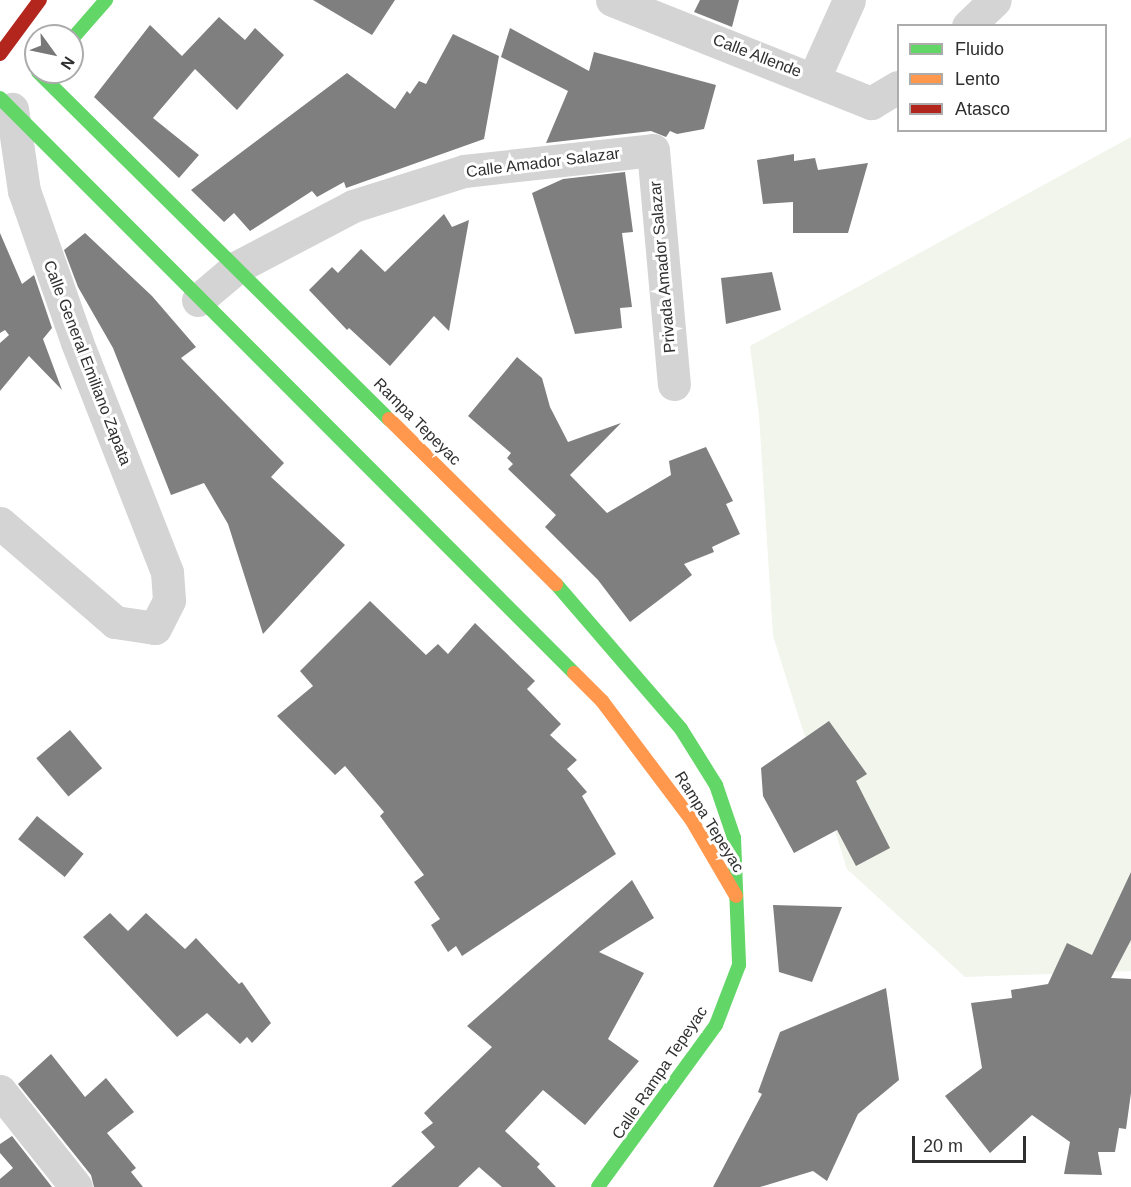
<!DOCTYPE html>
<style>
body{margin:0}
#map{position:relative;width:1131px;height:1187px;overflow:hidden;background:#fff;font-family:Helvetica,sans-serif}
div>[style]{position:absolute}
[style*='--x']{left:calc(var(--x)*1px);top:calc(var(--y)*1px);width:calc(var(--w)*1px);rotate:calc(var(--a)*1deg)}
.green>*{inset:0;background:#f1f5ec}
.building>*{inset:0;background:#7f7f7f;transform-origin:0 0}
.street>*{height:33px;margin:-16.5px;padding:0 16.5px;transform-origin:16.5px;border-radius:16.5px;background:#d4d4d4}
.fast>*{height:14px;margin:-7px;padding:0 7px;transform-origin:7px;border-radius:7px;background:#63d668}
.slow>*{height:14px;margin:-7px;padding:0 7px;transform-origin:7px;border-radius:7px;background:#ff974d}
.jam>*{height:14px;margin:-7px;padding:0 7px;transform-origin:7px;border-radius:7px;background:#b3261e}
span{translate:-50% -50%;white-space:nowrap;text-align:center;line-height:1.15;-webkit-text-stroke:6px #fff;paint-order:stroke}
.street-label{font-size:16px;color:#2f2f2f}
.legend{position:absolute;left:897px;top:24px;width:210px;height:108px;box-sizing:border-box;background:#fff;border:2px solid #acacac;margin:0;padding:8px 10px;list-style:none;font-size:18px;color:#2f2f2f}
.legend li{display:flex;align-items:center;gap:12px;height:30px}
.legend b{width:30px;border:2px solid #acacac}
.north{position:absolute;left:24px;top:24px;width:60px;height:60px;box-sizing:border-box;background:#fff;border:2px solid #acacac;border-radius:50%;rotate:123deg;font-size:16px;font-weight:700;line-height:24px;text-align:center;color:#2f2f2f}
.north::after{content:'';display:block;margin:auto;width:21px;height:27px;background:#787878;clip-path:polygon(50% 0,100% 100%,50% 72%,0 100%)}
.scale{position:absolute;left:912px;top:1136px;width:114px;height:27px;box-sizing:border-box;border:3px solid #2f2f2f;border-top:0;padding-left:8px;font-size:18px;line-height:21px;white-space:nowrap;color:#2f2f2f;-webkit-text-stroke:4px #fff;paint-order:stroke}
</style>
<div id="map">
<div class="green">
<i style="clip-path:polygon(1131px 137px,1131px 971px,965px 977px,847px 869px,773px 636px,759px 415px,750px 346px)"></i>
</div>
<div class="building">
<i style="clip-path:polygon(313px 0,395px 0,372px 35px)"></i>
<i style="clip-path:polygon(700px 0,739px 0,732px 27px,694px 12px)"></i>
<i style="clip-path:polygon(219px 17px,245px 40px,255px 28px,284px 55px,237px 110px,195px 69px,153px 118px,199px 155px,179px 178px,94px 97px,150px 25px,182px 56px)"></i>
<i style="clip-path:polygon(510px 28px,589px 71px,594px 52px,716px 85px,704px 129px,677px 134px,670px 131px,666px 137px,651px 131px,546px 143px,568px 91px,501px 57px)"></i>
<i style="clip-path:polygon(453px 34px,499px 56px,484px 139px,346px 188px,344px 182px,317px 197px,312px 191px,250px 231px,234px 213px,224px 222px,191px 190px,347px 73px,395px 109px,407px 91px,410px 94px,419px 81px,426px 84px)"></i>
<i style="clip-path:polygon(794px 154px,794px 161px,815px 158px,818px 170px,868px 163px,848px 233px,793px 233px,793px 202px,763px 204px,757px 160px)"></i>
<i style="clip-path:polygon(625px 172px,633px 232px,622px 233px,632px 307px,620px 308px,622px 328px,575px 334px,532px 193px,563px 179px)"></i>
<i style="clip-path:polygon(444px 214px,452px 227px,469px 220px,449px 331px,434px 316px,390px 366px,349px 328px,347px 330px,309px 290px,332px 267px,338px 273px,361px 249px,385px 272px)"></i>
<i style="clip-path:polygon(0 233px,22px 284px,34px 275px,52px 328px,43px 339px,62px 390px,29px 356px,0 391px,0 343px,9px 335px,5px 330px,0 333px)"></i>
<i style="clip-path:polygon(85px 233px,152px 296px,196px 347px,181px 358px,284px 463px,271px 477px,345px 545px,263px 634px,228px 524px,204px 483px,171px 495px,113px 348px,78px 287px,64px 250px)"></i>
<i style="clip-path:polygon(772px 272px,781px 310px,726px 324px,721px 278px)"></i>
<i style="clip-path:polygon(517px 357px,542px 378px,550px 407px,568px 442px,621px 423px,570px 475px,607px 513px,671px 475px,669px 461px,706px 447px,733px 501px,726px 504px,740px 534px,712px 547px,714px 552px,684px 564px,692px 575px,630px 622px,598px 580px,545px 527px,556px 515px,508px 469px,513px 464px,507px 458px,511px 453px,468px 416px)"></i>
<i style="clip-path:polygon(370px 601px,426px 655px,438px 644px,448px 654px,475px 623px,535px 681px,527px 689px,561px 724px,550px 735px,577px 760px,567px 769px,587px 792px,582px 796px,616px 854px,462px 956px,456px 946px,448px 952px,431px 925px,440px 919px,414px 882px,424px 875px,380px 816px,384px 812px,345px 766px,335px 775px,277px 716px,313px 686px,300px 671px)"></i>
<i style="clip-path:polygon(829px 721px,867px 774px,856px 781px,890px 848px,856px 866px,837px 830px,794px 853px,763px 796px,761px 768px)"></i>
<i style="left:70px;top:730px;width:50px;height:44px;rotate:50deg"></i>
<i style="left:37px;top:816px;width:60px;height:30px;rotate:39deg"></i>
<i style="clip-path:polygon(1131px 872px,1131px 940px,1111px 978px,1131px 979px,1131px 1093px,1126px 1129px,1119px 1128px,1115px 1152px,1098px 1152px,1102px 1175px,1064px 1174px,1070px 1142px,1032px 1115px,990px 1153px,945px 1096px,982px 1068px,971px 1003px,1012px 998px,1011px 990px,1048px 984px,1067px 943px,1092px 955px)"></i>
<i style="clip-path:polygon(632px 880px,654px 918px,599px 952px,644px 973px,608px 1039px,639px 1061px,585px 1125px,543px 1090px,505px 1131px,540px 1164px,537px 1167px,556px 1187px,502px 1187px,479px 1167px,458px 1187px,391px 1187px,435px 1147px,421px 1132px,433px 1123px,424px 1113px,492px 1047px,467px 1026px)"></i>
<i style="clip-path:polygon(773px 905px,842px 907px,812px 982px,779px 972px)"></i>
<i style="clip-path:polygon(110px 913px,128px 931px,146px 913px,185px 949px,196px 938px,239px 984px,242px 982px,271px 1023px,252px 1043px,247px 1037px,240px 1044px,207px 1013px,177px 1037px,83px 937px)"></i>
<i style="clip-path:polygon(886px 988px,899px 1080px,858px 1114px,827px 1181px,813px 1171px,760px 1187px,713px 1187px,762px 1094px,758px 1092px,780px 1032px)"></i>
<i style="clip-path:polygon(51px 1054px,85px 1097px,106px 1078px,134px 1112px,107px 1133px,136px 1168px,131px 1172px,143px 1187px,94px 1187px,91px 1175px,18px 1084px)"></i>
<i style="clip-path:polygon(12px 1136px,52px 1187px,0 1187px,0 1179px,13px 1168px,0 1153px,0 1144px)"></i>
</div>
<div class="street">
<i style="--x:612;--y:0;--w:279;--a:21.7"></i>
<i style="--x:871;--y:103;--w:31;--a:-31"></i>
<i style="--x:968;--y:26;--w:37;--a:-44"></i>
<i style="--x:814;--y:78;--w:85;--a:-65.8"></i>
<i style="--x:198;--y:300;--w:51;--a:-40.2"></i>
<i style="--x:237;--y:267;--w:131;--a:-27.7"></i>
<i style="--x:353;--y:206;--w:116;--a:-17.5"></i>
<i style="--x:464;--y:171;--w:190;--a:-6.3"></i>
<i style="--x:653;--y:150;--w:235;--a:84.9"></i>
<i style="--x:0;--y:523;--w:152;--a:40.7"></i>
<i style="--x:115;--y:622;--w:40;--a:8.5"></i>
<i style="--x:155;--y:628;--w:31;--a:-63"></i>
<i style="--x:169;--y:600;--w:28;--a:-94"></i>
<i style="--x:167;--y:572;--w:247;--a:-111.4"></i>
<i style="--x:77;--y:342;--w:160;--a:-109.3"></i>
<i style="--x:24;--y:191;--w:83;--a:-98.3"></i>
<i style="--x:0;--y:1091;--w:122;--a:51.6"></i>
</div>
<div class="fast">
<i style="--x:72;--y:39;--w:52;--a:-48.9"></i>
<i style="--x:38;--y:72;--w:494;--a:44.7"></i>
<i style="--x:0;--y:98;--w:812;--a:45.05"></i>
<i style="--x:556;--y:584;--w:191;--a:49.2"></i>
<i style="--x:681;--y:729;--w:66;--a:58"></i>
<i style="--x:716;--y:785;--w:56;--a:71.2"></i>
<i style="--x:734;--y:838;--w:127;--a:87.7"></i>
<i style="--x:739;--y:965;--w:64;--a:111"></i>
<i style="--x:716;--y:1025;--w:200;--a:126.1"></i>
</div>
<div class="slow">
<i style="--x:389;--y:419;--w:235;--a:44.7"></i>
<i style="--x:574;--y:673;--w:40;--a:45"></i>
<i style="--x:602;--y:701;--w:148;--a:53"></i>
<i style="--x:691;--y:819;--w:89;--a:59.7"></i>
</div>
<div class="jam">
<i style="--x:0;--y:54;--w:67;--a:-53.5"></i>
</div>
<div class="street-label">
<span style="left:757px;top:56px;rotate:21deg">Calle Allende</span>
<span style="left:543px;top:163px;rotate:-7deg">Calle Amador Salazar</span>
<span style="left:663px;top:267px;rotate:-95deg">Privada Amador Salazar</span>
<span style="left:87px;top:363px;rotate:69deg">Calle General Emiliano Zapata</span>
<span style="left:417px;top:422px;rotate:45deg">Rampa Tepeyac</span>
<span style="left:709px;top:822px;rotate:58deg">Rampa Tepeyac</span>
<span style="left:660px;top:1073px;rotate:-56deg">Calle Rampa Tepeyac</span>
</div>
<ul class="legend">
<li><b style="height:8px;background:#63d668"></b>Fluido</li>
<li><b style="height:8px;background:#ff974d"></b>Lento</li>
<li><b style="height:8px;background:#b3261e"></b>Atasco</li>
</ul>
<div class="north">N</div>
<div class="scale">20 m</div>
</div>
